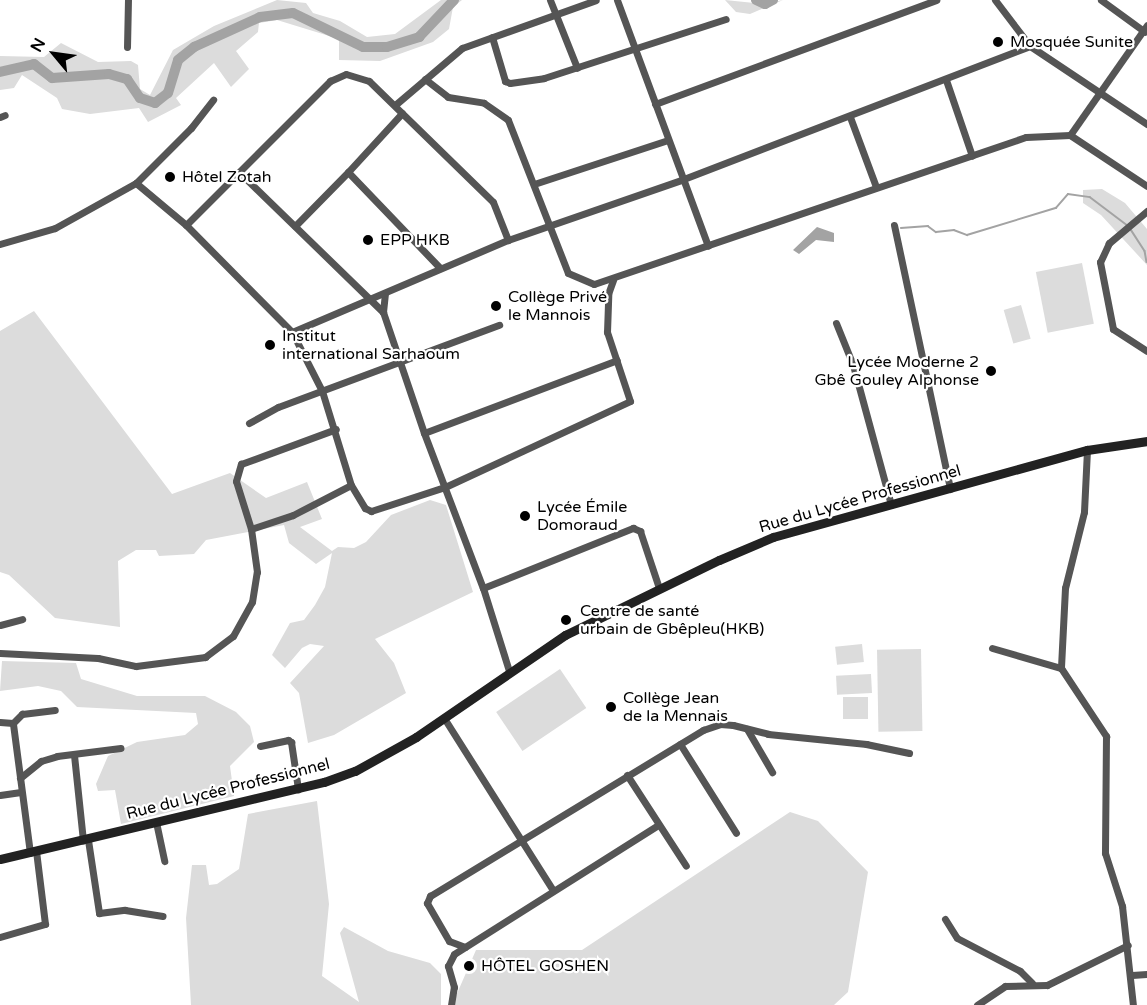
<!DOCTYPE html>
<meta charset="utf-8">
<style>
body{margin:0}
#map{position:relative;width:1147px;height:1005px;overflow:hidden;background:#fff;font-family:"Varela Round",sans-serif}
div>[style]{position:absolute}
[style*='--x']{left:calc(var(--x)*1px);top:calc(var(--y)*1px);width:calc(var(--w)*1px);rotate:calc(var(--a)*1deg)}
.green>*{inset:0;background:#dcdcdc;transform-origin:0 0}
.water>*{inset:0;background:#a3a3a3}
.stream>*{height:1.5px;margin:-0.75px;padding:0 0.75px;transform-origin:0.75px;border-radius:0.75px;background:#a3a3a3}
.river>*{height:10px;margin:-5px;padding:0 5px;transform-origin:5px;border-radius:5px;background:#a3a3a3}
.street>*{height:7px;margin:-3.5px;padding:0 3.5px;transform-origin:3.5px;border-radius:3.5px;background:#555}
.secondary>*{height:9px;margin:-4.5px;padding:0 4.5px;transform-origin:4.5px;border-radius:4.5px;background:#222}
.dots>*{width:16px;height:16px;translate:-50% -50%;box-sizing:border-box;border:3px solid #fff;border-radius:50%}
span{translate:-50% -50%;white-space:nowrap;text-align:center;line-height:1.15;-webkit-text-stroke:4.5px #fff;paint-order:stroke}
.poi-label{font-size:16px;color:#000}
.left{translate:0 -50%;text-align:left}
.right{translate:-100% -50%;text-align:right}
.street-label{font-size:16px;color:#000}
.north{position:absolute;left:24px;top:24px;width:60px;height:60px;-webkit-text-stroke:4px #fff;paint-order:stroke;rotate:299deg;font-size:16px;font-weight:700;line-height:24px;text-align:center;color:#000}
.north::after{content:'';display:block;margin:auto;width:21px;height:27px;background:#000;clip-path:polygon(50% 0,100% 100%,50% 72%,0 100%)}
</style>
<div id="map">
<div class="green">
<i style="clip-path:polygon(277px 0,306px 3px,313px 13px,340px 21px,367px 37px,395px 34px,441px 0,462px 0,453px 7px,449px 29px,433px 42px,380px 61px,339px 60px,339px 39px,277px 20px,259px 23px,258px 32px,236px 51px,249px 69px,231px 87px,214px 63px,176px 98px,181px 105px,148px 122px,139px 108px,90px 114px,62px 109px,57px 98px,22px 75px,14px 88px,0 90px,0 56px,44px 57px,61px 43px,98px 62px,131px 61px,138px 65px,140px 89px,150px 95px,173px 50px,214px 26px)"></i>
<i style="clip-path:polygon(725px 0,765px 4px,783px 0,750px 14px,736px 12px)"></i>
<i style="clip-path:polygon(1102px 189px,1125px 203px,1147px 229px,1147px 265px,1101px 215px,1083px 203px,1083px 190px)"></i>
<i style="left:1082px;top:263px;width:62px;height:47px;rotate:79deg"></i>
<i style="left:1021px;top:305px;width:35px;height:18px;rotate:74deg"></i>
<i style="clip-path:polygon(34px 311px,172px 494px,230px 473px,266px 498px,307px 482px,322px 519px,300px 527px,332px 551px,338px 547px,354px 548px,366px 542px,391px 515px,430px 500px,446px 505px,473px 592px,375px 639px,394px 663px,406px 693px,334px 735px,308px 743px,299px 693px,290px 683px,324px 646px,310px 644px,302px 648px,285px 668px,272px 655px,290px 623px,304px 620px,315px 605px,325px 587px,332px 553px,316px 564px,289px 543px,284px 525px,206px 540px,194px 554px,159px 556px,156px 550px,136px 550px,118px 561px,120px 627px,55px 618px,9px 575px,0 572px,0 331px)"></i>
<i style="left:862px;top:644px;width:18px;height:27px;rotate:84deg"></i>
<i style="left:921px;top:649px;width:82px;height:44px;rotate:89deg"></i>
<i style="clip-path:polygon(2px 661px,76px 663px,81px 679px,137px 696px,205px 696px,236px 712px,250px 726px,254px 742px,230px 766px,234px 796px,121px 824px,115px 790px,98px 791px,96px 784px,108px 756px,137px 742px,185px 735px,198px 724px,196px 713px,77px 707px,61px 691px,38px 686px,0 691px)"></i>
<i style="left:560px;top:669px;width:47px;height:77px;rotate:56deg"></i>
<i style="left:871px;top:674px;width:19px;height:35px;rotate:87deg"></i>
<i style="left:843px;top:697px;width:25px;height:22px"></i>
<i style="clip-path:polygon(317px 801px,329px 904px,322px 976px,359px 1002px,340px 933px,344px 927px,388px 951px,430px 963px,441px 974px,441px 1005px,191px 1005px,186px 918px,192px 865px,206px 865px,209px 885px,217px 884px,239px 869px,248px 814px)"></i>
<i style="clip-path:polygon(790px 812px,818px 821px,868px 872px,848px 992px,834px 1005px,452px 1005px,476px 950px,582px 950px)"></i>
</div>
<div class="water">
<i style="clip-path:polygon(817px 227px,834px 233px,834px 242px,816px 240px,799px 254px,793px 250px)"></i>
</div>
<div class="stream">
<i style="--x:901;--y:228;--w:27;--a:-4"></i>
<i style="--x:928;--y:226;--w:10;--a:37"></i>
<i style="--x:936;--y:232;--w:18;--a:-6"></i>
<i style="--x:954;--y:230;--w:14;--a:21"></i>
<i style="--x:967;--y:235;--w:93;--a:-16.9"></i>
<i style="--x:1056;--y:208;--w:18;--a:-49"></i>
<i style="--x:1068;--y:194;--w:22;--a:8"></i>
<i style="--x:1090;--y:197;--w:46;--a:37.1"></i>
<i style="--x:1130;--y:228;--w:27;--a:57"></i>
<i style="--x:1145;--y:251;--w:11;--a:80"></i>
</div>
<div class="river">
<i style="--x:756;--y:0;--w:10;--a:24"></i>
<i style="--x:765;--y:4;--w:9;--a:-27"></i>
<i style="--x:0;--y:72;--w:35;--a:-13"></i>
<i style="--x:34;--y:64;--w:23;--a:38"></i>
<i style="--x:52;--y:78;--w:57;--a:-4"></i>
<i style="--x:109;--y:74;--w:19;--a:16"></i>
<i style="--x:127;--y:79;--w:23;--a:56"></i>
<i style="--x:140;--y:98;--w:16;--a:18"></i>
<i style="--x:155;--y:103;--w:16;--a:-38"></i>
<i style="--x:168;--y:93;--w:34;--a:-73"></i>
<i style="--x:178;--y:60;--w:21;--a:-39"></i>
<i style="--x:194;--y:47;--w:72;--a:-24.4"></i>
<i style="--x:260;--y:17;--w:33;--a:-7"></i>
<i style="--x:293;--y:13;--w:78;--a:25.9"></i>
<i style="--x:363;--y:47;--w:24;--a:0"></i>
<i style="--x:387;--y:47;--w:34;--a:-17"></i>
<i style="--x:419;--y:37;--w:51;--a:-46.6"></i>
</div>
<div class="street">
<i style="--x:550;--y:0;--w:73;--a:68.3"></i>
<i style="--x:617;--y:0;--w:262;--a:69.7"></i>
<i style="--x:995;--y:0;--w:58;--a:52.7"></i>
<i style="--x:1030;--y:46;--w:141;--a:33.7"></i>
<i style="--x:1101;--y:0;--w:54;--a:36"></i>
<i style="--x:492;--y:37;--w:46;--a:73.5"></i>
<i style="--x:505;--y:81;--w:5;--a:22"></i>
<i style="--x:510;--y:83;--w:34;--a:-8"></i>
<i style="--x:544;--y:78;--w:191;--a:-18"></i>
<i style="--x:127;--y:47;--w:47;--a:-88.8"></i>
<i style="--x:425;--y:79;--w:29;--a:38"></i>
<i style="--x:448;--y:97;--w:36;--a:9"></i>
<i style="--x:484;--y:103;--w:29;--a:35"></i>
<i style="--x:508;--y:120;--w:164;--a:68.6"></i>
<i style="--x:568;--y:273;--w:28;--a:23"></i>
<i style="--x:594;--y:284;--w:456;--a:-18.8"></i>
<i style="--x:1026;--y:137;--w:44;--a:-2.6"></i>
<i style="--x:1070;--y:135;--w:92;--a:33.5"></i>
<i style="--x:946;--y:80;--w:80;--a:71.1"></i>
<i style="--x:655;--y:104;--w:300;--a:-20.3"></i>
<i style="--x:395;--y:105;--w:88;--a:-40.4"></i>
<i style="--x:462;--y:48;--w:142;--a:-19.7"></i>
<i style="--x:0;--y:117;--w:5;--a:-22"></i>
<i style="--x:850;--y:117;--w:75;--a:69.6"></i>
<i style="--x:1070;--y:135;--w:134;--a:-55"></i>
<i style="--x:239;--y:172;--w:201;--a:44.2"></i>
<i style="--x:383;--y:312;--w:128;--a:71.3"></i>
<i style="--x:424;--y:433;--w:166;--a:69.2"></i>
<i style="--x:483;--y:588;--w:87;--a:72.6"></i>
<i style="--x:348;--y:172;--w:80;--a:-47.5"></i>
<i style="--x:136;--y:183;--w:65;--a:40"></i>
<i style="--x:186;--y:225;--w:151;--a:45.3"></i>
<i style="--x:292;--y:332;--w:66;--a:63"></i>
<i style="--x:322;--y:391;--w:98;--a:72.9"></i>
<i style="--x:351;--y:485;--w:27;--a:59"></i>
<i style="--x:365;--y:508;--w:7;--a:27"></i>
<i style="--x:371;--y:511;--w:78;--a:-18"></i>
<i style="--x:445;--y:487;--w:204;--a:-24.9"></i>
<i style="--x:630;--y:401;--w:73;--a:-108.4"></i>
<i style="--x:607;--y:332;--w:38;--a:-88"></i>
<i style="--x:608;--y:294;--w:15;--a:-70"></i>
<i style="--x:534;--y:184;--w:141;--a:-18.2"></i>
<i style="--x:1147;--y:211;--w:50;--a:139.9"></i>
<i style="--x:1109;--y:243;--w:21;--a:115"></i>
<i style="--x:1100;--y:262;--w:68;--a:79"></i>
<i style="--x:1113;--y:329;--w:40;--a:32.9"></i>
<i style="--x:186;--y:225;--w:204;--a:-45"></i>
<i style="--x:330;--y:81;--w:17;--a:-24"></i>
<i style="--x:346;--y:74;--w:24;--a:17"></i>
<i style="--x:369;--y:81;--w:173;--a:44.3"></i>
<i style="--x:493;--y:202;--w:41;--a:68.5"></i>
<i style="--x:894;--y:225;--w:270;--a:78"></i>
<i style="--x:295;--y:226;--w:76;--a:-45.5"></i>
<i style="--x:348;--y:172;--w:133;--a:46.2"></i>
<i style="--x:0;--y:244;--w:57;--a:-16.2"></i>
<i style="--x:55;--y:228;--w:93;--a:-29.1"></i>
<i style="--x:136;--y:183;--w:78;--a:-45"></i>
<i style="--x:191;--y:128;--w:36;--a:-52"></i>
<i style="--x:383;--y:312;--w:19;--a:-84"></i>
<i style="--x:836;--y:323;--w:45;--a:68"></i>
<i style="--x:853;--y:365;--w:145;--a:74.8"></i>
<i style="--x:292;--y:332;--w:235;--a:-23.1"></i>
<i style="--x:508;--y:240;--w:183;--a:-19.1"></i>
<i style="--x:681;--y:180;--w:374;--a:-21"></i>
<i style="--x:249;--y:423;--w:33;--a:-29"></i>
<i style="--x:278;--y:407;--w:236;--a:-20.4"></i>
<i style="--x:424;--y:433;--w:206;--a:-20.7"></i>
<i style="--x:1087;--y:450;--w:62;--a:92.8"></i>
<i style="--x:1084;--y:512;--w:78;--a:104"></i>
<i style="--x:1065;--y:588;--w:80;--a:92.9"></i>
<i style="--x:1061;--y:668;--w:82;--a:56.5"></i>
<i style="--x:1106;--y:736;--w:117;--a:90.5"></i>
<i style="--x:1105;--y:853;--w:56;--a:72.2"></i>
<i style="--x:1122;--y:906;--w:100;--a:83.7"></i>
<i style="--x:251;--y:529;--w:50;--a:-107.4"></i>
<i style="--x:236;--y:481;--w:18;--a:-74"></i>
<i style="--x:241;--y:464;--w:101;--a:-20.2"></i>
<i style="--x:483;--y:588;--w:162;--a:-21.8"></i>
<i style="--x:633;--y:528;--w:8;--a:23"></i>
<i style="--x:640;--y:531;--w:60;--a:71.6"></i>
<i style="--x:0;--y:625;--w:23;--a:-15"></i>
<i style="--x:992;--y:648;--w:72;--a:16.2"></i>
<i style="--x:0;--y:653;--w:98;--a:2.9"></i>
<i style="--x:98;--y:658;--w:39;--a:12"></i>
<i style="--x:136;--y:666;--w:70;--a:-7.4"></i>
<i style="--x:205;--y:657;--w:35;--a:-37"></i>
<i style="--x:233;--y:636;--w:39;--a:-61"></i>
<i style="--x:252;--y:602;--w:30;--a:-81"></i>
<i style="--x:257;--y:572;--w:43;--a:-97.9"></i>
<i style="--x:251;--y:529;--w:44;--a:-18.4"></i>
<i style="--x:293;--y:515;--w:65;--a:-27.3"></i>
<i style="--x:444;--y:718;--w:202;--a:57.7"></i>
<i style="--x:0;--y:722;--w:13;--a:4"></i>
<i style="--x:747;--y:729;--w:50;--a:59.8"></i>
<i style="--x:680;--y:744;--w:105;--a:57.8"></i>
<i style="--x:260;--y:746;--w:29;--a:-12"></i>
<i style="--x:288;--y:740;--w:4;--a:34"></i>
<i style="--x:291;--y:742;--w:48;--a:81.5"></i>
<i style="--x:74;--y:755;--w:86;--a:84"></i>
<i style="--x:627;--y:775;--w:108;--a:57"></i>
<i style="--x:20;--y:778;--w:27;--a:-39"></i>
<i style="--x:41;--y:761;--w:17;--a:-17"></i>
<i style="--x:57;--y:756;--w:64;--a:-7.2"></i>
<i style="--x:0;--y:795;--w:21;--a:-8"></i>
<i style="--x:156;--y:822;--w:40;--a:78"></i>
<i style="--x:88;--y:840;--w:74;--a:81.4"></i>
<i style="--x:99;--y:913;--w:26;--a:-7"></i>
<i style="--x:125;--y:910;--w:38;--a:9"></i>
<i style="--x:30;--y:853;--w:131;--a:-97.5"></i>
<i style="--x:13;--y:723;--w:13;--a:-45"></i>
<i style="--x:22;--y:714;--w:33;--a:-7"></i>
<i style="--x:945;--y:919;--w:22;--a:58"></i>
<i style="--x:957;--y:938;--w:71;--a:27.6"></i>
<i style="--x:1020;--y:971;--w:17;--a:45"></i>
<i style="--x:0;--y:937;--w:47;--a:-16.1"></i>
<i style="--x:45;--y:924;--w:74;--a:-97"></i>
<i style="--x:465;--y:947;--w:17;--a:-159"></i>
<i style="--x:449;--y:941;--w:44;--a:-120.1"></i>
<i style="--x:427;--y:903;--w:8;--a:-67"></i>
<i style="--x:430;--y:896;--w:320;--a:-31.3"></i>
<i style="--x:703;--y:730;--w:18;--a:-19"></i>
<i style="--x:720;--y:724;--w:13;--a:4"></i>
<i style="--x:733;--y:725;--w:36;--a:14"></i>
<i style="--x:768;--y:734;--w:99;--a:5.8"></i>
<i style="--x:866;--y:744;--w:44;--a:11.8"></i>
<i style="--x:1132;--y:975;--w:15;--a:-4"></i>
<i style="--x:451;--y:1005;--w:18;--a:-81"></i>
<i style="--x:454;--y:987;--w:22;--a:-106"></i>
<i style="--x:448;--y:966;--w:13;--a:-63"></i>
<i style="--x:454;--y:954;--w:241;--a:-32.3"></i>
<i style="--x:977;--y:1005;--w:34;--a:-34"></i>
<i style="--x:1005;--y:986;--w:42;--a:-1.4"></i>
<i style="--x:1047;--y:985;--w:90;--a:-26.3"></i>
</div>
<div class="secondary">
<i style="--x:0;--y:859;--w:333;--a:-13.4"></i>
<i style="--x:324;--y:782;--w:33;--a:-20"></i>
<i style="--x:355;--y:771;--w:70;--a:-29.1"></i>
<i style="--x:416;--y:737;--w:181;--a:-34.4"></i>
<i style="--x:565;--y:635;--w:171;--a:-26"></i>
<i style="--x:719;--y:560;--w:59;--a:-23.1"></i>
<i style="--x:773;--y:537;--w:326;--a:-15.5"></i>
<i style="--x:1087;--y:450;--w:61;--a:-8.5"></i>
</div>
<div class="dots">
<i style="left:998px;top:42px;background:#000"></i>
<i style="left:170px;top:177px;background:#000"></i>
<i style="left:368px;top:240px;background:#000"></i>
<i style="left:496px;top:306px;background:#000"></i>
<i style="left:270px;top:345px;background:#000"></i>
<i style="left:991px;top:371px;background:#000"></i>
<i style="left:525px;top:516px;background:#000"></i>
<i style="left:566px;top:620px;background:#000"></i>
<i style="left:611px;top:707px;background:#000"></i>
<i style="left:469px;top:966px;background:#000"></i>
</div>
<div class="poi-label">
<span class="left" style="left:1010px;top:42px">Mosquée Sunite</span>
<span class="left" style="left:182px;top:177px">Hôtel Zotah</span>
<span class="left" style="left:380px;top:240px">EPP HKB</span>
<span class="left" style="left:508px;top:306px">Collège Privé<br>le Mannois</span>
<span class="left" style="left:282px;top:345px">Institut<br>international Sarhaoum</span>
<span class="right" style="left:979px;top:371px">Lycée Moderne 2<br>Gbê Gouley Alphonse</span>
<span class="left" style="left:537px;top:516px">Lycée Émile<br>Domoraud</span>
<span class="left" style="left:580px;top:620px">Centre de santé<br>urbain de Gbêpleu(HKB)</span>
<span class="left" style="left:623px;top:707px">Collège Jean<br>de la Mennais</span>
<span class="left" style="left:481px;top:966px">HÔTEL GOSHEN</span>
</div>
<div class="street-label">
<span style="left:860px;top:499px;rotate:-16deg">Rue du Lycée Professionnel</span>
<span style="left:228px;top:789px;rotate:-14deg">Rue du Lycée Professionnel</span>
</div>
<div class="north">N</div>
</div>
